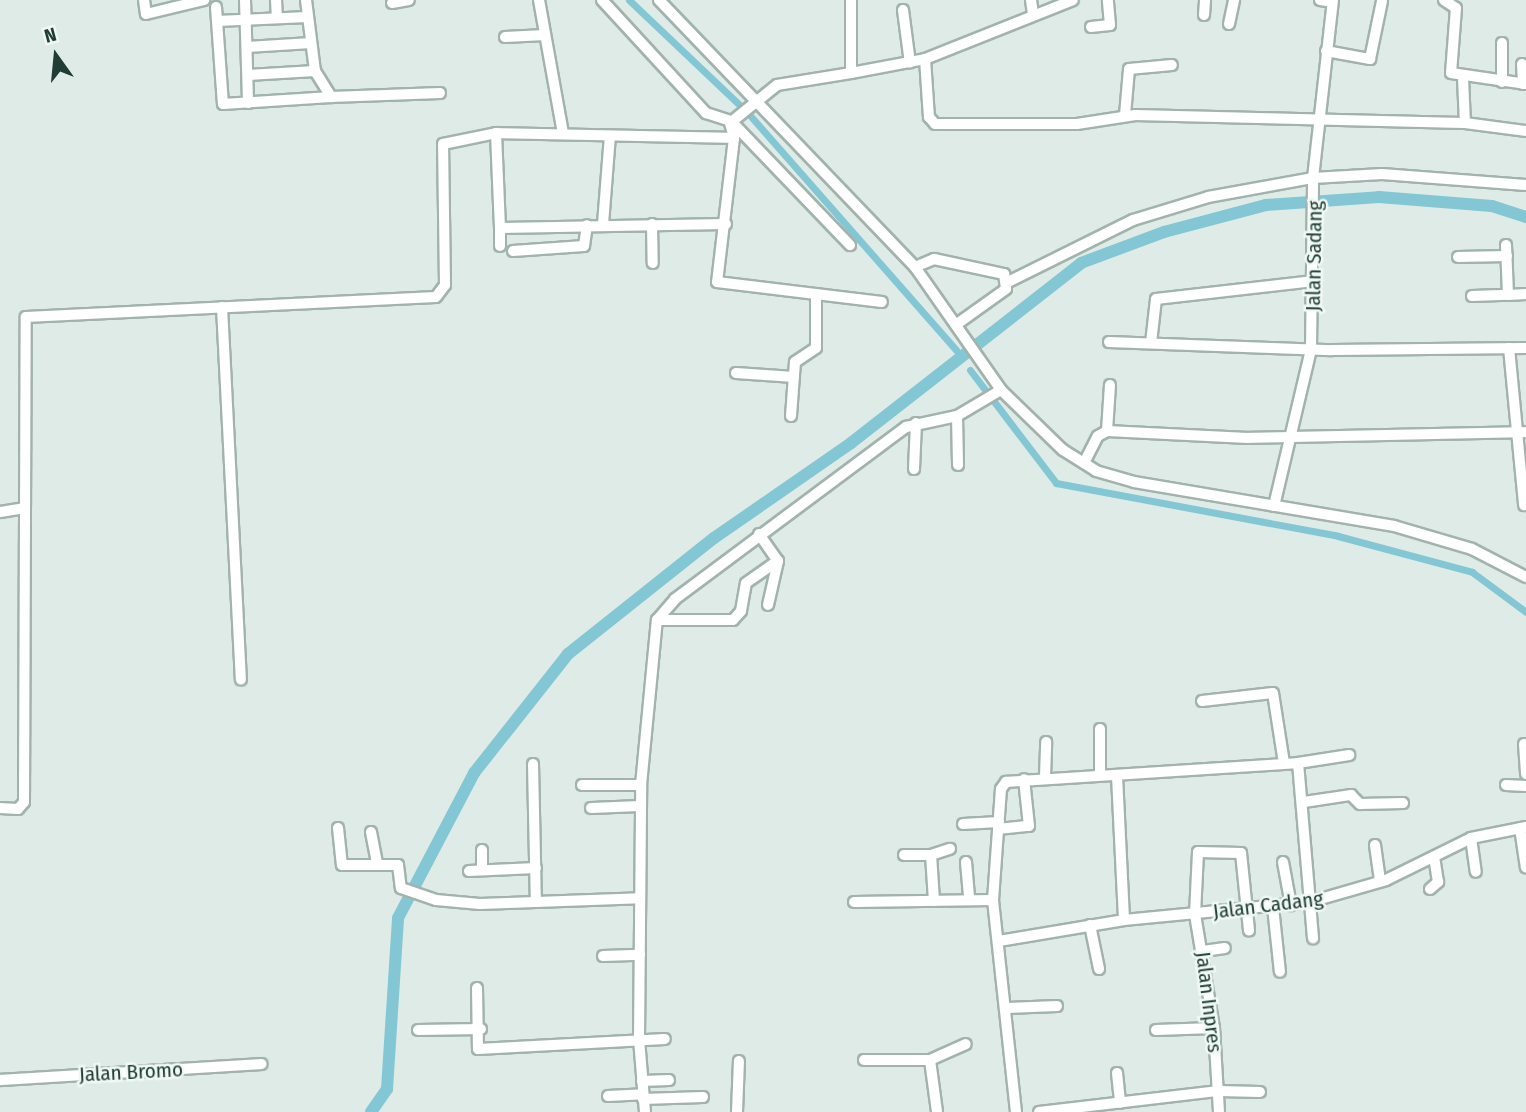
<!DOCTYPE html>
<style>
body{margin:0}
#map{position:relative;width:1526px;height:1112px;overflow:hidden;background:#dfebe6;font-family:"Fira Sans Condensed",sans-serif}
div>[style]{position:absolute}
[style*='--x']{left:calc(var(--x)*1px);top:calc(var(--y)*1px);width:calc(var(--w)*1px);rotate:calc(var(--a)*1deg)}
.canal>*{height:7px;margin:-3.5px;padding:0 3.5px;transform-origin:3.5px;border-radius:3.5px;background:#83c7d4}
.river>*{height:12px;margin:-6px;padding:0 6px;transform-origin:6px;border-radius:6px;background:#83c7d4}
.roads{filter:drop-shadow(2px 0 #a2b3ad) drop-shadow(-2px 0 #a2b3ad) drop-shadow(0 2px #a2b3ad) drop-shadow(0 -2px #a2b3ad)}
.minor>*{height:10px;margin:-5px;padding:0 5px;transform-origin:5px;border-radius:5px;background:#fff}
span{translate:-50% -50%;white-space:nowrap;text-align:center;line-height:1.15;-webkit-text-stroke:5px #f0f8f4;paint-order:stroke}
.street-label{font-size:21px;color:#1f3c35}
.north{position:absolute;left:21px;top:21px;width:70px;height:70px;-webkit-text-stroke:5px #f0f8f4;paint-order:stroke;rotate:345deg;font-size:19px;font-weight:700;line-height:28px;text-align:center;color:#1f3c35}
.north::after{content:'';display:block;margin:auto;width:24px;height:32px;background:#1f3c35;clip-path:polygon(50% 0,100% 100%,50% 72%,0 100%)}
</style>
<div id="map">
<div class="canal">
<i style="--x:629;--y:0;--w:163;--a:43.5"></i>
<i style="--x:747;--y:112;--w:317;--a:48.7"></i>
<i style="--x:970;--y:370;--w:142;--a:52.7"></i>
<i style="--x:1056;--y:483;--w:287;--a:10.6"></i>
<i style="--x:1338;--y:536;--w:139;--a:15"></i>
<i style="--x:1472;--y:572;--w:67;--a:36.5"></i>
</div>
<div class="river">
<i style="--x:371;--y:1112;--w:28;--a:-55"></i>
<i style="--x:387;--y:1089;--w:171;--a:-86.3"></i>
<i style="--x:398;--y:918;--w:164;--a:-62.3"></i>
<i style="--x:474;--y:773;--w:152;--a:-51.7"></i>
<i style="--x:568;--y:654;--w:186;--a:-38.5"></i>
<i style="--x:714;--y:538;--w:167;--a:-34.7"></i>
<i style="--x:851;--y:443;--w:292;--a:-38"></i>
<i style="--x:1081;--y:263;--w:89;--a:-20.5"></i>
<i style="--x:1164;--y:232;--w:106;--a:-14.8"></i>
<i style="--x:1266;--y:205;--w:113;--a:-4"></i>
<i style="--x:1379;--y:197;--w:113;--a:4.6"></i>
<i style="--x:1492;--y:206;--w:36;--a:18"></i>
</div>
<div class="roads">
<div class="minor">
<i style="--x:144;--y:0;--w:14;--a:82"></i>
<i style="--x:146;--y:14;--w:60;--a:-13.6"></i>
<i style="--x:245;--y:0;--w:103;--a:88.3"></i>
<i style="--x:276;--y:0;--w:18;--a:87"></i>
<i style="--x:306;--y:0;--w:72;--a:82.8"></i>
<i style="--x:315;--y:71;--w:31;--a:58"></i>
<i style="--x:331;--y:97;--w:109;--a:-2.1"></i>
<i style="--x:539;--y:0;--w:136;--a:79.8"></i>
<i style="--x:602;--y:0;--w:154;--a:47.4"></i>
<i style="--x:706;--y:113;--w:26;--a:18"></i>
<i style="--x:731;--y:121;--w:172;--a:46.2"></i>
<i style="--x:659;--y:0;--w:370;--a:46.2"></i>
<i style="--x:915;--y:267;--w:150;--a:55"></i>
<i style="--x:1001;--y:390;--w:86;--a:44.1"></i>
<i style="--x:1063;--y:450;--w:39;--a:32"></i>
<i style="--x:1096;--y:471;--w:40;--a:16"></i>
<i style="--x:1134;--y:482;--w:264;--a:9.6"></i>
<i style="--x:1394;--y:526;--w:81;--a:16.4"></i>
<i style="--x:1472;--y:549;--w:61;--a:27.4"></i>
<i style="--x:851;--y:0;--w:73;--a:90"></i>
<i style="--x:851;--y:73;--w:75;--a:170.8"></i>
<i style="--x:777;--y:85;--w:60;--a:141"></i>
<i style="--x:730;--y:123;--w:16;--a:75"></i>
<i style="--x:734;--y:138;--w:145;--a:96.7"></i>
<i style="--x:717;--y:282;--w:166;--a:6.9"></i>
<i style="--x:1031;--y:0;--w:15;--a:82"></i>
<i style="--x:1320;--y:0;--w:12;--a:9"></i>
<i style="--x:1444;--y:0;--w:14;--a:34"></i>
<i style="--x:1456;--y:8;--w:65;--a:94.4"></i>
<i style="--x:1451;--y:73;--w:76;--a:8.3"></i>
<i style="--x:392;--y:3;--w:17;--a:-10"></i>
<i style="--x:216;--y:7;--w:97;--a:85.9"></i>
<i style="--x:223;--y:104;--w:108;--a:-3.7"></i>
<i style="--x:903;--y:10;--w:53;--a:82.5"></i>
<i style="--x:1204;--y:15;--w:15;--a:-86"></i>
<i style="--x:217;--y:21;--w:91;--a:-2.5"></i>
<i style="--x:1229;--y:24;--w:25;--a:-78"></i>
<i style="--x:1091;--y:27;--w:19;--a:-6"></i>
<i style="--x:1110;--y:25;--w:25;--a:-95"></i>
<i style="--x:505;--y:37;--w:40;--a:-2.9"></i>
<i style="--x:247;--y:47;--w:64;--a:-3.6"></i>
<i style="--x:1326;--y:51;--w:45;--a:10.3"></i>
<i style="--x:1370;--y:59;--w:59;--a:-78.3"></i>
<i style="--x:925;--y:59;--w:58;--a:86.1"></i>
<i style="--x:929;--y:117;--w:9;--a:49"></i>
<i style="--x:935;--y:124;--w:142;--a:0"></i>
<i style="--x:1077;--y:124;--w:59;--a:-8.8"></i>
<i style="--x:1135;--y:115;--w:330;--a:1.4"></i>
<i style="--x:1465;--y:123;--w:62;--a:7.5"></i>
<i style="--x:1522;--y:64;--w:20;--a:87"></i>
<i style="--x:851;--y:73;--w:75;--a:-10.7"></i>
<i style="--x:925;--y:59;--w:159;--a:-21.7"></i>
<i style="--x:248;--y:75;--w:67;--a:-3.4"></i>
<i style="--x:1463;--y:78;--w:45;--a:87.5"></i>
<i style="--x:1502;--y:82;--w:39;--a:-90"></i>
<i style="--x:1125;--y:115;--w:46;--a:-85"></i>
<i style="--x:1129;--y:69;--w:43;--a:-5.3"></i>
<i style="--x:496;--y:133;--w:95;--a:87.6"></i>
<i style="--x:500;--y:228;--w:226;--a:-1"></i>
<i style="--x:603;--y:224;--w:88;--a:-85.5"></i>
<i style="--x:652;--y:224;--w:39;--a:89"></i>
<i style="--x:500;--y:228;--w:18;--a:90"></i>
<i style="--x:1506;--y:245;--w:50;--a:87.7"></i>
<i style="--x:1508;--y:295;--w:18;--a:-3"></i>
<i style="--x:513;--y:251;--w:71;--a:-4"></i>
<i style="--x:584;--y:246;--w:21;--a:-82"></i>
<i style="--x:1458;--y:257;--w:49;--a:-1.2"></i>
<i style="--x:915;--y:267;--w:21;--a:-23"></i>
<i style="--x:934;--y:259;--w:72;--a:12.1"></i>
<i style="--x:1004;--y:274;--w:15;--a:82"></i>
<i style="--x:1006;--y:289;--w:60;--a:144.5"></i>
<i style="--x:1008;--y:282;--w:140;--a:-26.4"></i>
<i style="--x:1133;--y:220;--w:78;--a:-17"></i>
<i style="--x:1208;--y:197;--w:107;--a:-10.3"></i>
<i style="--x:1313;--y:178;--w:69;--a:-3.3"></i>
<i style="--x:1382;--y:174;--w:144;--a:4.4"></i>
<i style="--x:1472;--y:296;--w:36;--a:-2"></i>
<i style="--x:222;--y:307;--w:373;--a:87.1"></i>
<i style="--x:1109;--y:342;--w:223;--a:2.1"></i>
<i style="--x:1332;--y:350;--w:194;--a:-0.6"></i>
<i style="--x:1151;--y:343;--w:44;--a:-83.5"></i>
<i style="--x:1156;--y:299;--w:159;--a:-6.5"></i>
<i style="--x:1509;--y:348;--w:158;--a:84.5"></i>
<i style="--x:736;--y:373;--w:58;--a:3.9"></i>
<i style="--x:791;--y:416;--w:54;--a:-85.8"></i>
<i style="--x:795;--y:362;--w:25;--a:-34"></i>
<i style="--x:816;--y:348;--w:52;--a:-90"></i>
<i style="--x:957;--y:416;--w:49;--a:88.8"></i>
<i style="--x:1107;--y:431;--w:46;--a:-86.3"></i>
<i style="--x:1084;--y:463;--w:30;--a:-63"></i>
<i style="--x:1098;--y:436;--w:10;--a:-29"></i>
<i style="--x:1107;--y:431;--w:141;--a:2.8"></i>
<i style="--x:1248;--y:438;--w:278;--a:-1.2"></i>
<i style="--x:914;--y:469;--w:46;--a:-87.5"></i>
<i style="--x:1274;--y:506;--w:161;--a:-76.7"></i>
<i style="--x:1311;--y:349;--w:171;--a:-89.3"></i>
<i style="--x:1313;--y:178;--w:179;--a:-83.6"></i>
<i style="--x:0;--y:512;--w:25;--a:-9"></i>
<i style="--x:759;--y:534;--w:33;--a:55"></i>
<i style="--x:778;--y:561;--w:45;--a:102.8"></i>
<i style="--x:657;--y:620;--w:76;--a:0"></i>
<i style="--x:733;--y:620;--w:12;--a:-48"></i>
<i style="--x:741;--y:611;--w:28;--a:-80"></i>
<i style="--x:746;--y:583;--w:39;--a:-35"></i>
<i style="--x:1202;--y:701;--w:71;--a:-6.4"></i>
<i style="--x:1273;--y:693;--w:71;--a:81.1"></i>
<i style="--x:1100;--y:729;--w:46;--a:90"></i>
<i style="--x:1524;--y:744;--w:30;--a:86"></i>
<i style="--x:1298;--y:763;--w:52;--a:-8.9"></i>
<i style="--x:533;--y:764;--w:138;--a:88.8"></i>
<i style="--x:1117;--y:776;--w:144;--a:87.2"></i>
<i style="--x:1045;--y:777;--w:35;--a:-88"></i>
<i style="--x:582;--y:785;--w:59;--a:0"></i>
<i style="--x:1506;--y:785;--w:20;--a:3"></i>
<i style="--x:1304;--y:802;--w:48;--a:-8.5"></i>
<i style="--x:1351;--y:795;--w:13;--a:45"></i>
<i style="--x:1360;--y:804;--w:43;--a:-1.3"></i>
<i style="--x:0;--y:808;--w:18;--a:3"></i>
<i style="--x:18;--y:809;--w:9;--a:-49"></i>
<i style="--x:24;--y:802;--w:485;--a:-89.8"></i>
<i style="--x:26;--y:317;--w:410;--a:-2.8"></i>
<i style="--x:436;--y:297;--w:15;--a:-53"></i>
<i style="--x:445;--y:285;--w:141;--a:-90.8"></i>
<i style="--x:443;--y:144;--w:54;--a:-11.7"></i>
<i style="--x:496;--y:133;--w:238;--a:1.2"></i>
<i style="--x:591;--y:808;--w:49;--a:-2.3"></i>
<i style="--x:963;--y:824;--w:36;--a:-3"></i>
<i style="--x:338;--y:828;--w:37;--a:84"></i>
<i style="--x:342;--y:865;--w:56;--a:0"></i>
<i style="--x:398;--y:865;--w:23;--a:83"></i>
<i style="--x:401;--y:888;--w:37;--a:19"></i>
<i style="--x:436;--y:900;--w:44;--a:5.2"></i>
<i style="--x:480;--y:904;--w:160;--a:-2.1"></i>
<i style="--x:1520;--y:828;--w:40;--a:81.5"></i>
<i style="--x:998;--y:829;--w:31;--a:-6"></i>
<i style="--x:1029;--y:826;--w:47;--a:-96.1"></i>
<i style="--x:371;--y:832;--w:33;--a:79"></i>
<i style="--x:1471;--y:838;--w:34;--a:82"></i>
<i style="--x:1375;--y:845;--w:37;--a:82"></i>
<i style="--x:904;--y:855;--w:27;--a:0"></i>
<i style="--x:966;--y:862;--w:38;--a:85"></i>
<i style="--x:1283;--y:862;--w:44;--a:79.5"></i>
<i style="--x:482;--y:870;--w:20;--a:-90"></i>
<i style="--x:469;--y:871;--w:67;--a:-2.6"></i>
<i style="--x:1430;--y:889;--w:11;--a:-41"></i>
<i style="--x:1438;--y:882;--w:25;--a:-99"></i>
<i style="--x:934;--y:901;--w:46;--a:-93.7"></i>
<i style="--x:931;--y:855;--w:20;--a:-18"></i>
<i style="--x:854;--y:902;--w:139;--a:-0.8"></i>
<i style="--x:1273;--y:907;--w:65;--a:83.9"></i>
<i style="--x:1090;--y:925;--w:45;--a:78.4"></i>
<i style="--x:999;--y:941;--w:127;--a:-9.5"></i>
<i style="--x:1124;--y:920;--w:187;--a:-5.5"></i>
<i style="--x:1310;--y:902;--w:79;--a:-16.1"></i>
<i style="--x:1386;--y:880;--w:95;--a:-26.3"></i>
<i style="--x:1471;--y:838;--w:56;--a:-11.3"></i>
<i style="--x:1203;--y:951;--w:22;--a:-8"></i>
<i style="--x:603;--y:956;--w:37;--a:-2"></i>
<i style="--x:477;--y:988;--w:61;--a:89.1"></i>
<i style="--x:478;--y:1049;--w:187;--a:-3.1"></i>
<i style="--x:1007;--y:1008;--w:50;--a:-2.3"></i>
<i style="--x:418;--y:1030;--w:63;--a:-0.9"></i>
<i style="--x:1156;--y:1030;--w:58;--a:-2"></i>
<i style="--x:864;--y:1060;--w:66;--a:0"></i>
<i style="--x:930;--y:1060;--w:39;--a:-24"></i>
<i style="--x:930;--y:1060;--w:52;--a:82.3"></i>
<i style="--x:1117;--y:1073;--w:30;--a:84"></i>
<i style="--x:0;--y:1080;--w:262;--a:-3.5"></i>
<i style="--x:642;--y:1081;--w:27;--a:-2"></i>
<i style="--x:608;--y:1096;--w:35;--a:-3"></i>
<i style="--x:643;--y:1099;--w:60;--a:-1.9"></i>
<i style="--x:645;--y:1112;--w:73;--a:-94.7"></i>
<i style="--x:639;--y:1039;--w:254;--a:-89.5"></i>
<i style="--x:641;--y:785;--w:166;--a:-84.5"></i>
<i style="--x:657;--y:620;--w:28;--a:-49"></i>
<i style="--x:675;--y:599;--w:288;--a:-36.7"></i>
<i style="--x:906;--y:427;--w:52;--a:-12.2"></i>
<i style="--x:957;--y:416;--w:51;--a:-30.6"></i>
<i style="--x:737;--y:1112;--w:51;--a:-87.8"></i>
<i style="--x:1016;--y:1112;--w:213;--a:-96.2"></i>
<i style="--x:993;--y:900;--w:111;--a:-85.9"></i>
<i style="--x:1001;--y:789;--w:9;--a:-54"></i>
<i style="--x:1006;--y:782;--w:293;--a:-3.7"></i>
<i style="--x:1298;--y:763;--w:176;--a:85.1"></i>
<i style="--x:1039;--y:1112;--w:181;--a:-6.7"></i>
<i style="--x:1219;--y:1091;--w:41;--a:1.4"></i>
<i style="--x:1219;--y:1112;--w:84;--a:-93.4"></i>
<i style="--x:1214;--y:1028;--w:116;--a:-99.5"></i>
<i style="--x:1195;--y:914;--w:62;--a:-87.2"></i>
<i style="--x:1198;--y:852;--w:43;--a:1.3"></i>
<i style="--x:1241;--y:853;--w:78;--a:84.1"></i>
</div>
</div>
<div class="street-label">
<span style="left:1314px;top:256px;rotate:-89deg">Jalan Sadang</span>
<span style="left:1268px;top:905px;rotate:-7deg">Jalan Cadang</span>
<span style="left:1209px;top:1002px;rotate:83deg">Jalan Inpres</span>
<span style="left:131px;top:1072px;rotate:-3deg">Jalan Bromo</span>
</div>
<div class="north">N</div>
</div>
